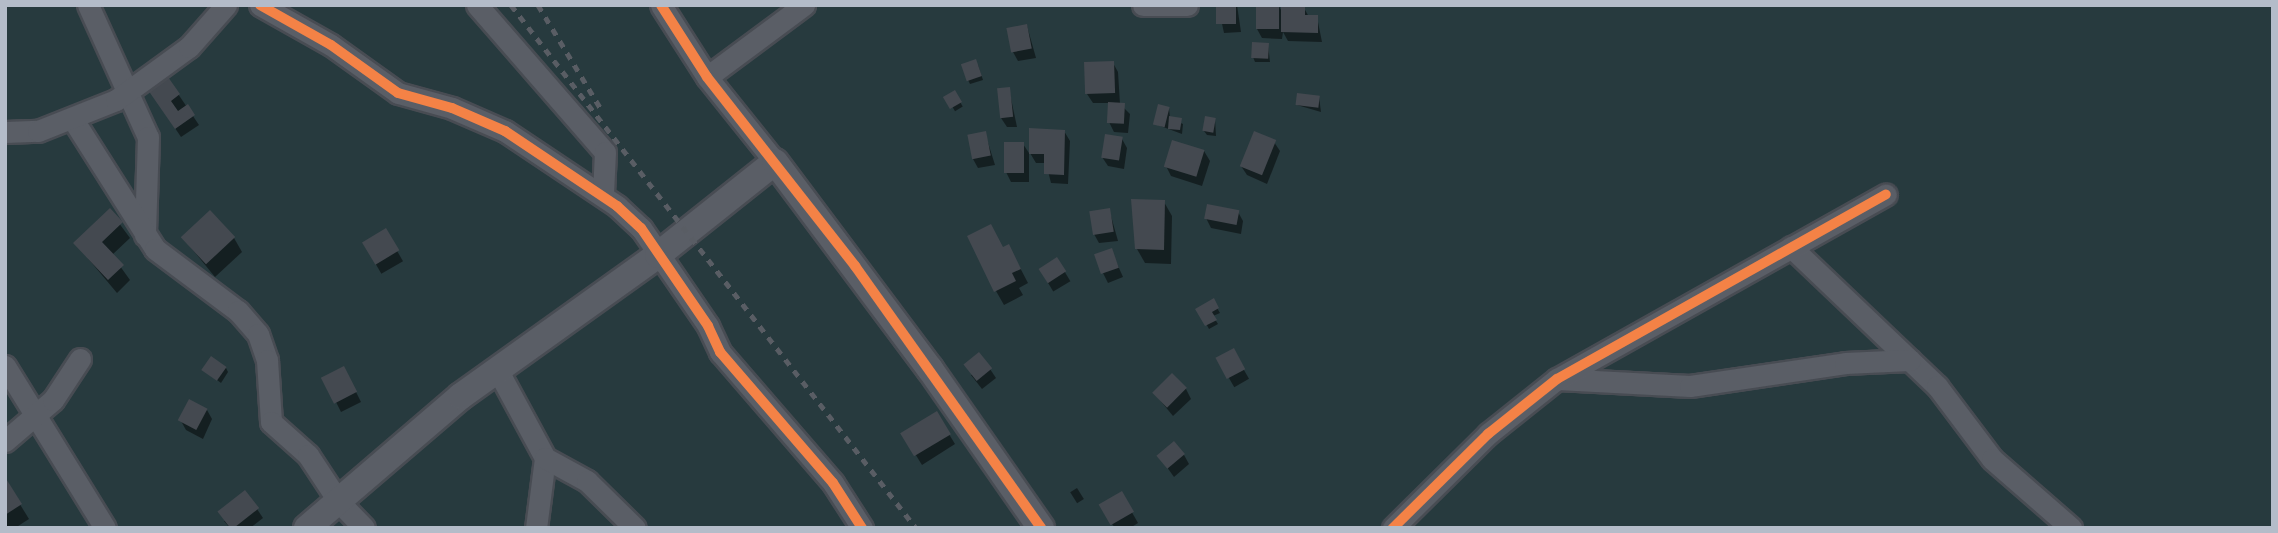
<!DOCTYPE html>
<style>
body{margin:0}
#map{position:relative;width:2278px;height:533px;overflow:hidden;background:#2a3038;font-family:"Alegreya Sans",sans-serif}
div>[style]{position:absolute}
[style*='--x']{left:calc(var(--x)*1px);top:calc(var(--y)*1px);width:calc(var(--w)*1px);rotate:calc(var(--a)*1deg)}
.green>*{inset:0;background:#273a3e;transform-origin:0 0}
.shadow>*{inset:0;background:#0007;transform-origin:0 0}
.building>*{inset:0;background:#444950;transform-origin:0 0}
.roads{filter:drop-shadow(2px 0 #484c53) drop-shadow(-2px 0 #484c53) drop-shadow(0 2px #484c53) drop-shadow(0 -2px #484c53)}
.minor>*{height:21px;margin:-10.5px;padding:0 10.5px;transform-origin:10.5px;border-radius:10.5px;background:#5a5e66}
.tertiary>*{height:26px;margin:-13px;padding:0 13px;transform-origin:13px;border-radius:13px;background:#5a5e66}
.rail>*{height:5px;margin-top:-2.5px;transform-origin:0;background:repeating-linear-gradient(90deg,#595d64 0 7px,transparent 0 14px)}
.cycleway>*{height:10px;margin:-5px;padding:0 5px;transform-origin:5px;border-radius:5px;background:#f48246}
span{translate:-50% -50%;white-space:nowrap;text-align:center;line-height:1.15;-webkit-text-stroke:5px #1d2633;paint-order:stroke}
.frame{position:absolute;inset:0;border:7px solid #b4bcc9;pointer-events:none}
</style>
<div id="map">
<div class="green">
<i style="left:5px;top:5px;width:2268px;height:523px"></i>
</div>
<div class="shadow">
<i style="clip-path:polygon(1218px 5px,1237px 5px,1241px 32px,1224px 33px)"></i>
<i style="clip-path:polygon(1278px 5px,1283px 13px,1304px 8px,1309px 17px,1317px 17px,1322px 42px,1288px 41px,1283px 32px,1282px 39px,1262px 38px,1257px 29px)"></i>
<i style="clip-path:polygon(1027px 26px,1036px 58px,1018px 61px,1013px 52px)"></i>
<i style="clip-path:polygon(1268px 45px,1270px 62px,1255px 62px,1253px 57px)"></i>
<i style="clip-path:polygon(1113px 63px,1118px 72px,1120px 104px,1130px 114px,1128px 133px,1114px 132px,1109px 122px,1110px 103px,1093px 103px,1087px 94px)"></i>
<i style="clip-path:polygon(978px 65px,983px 80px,970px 84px,968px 80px)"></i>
<i style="clip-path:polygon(168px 79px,199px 125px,181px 137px,156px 100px)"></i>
<i style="clip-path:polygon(1009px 89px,1017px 127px,1007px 127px,1001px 118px)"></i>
<i style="left:954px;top:92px;width:17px;height:9px;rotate:59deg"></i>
<i style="clip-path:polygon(1319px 97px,1321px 112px,1297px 105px)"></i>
<i style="clip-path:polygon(1169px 108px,1170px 118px,1183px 124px,1182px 134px,1155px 124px)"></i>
<i style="clip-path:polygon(1215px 119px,1216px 136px,1207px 135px,1204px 131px)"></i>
<i style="clip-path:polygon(1064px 131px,1070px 141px,1068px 184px,1051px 183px,1046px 163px,1036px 163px,1030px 153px)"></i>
<i style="clip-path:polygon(985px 133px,995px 165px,978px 168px,973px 159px)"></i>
<i style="clip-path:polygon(1122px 139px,1127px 148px,1124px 169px,1108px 166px,1102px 157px)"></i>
<i style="clip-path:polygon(1274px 142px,1280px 151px,1267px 184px,1247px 175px,1241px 166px)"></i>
<i style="clip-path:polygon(1023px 144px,1029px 153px,1029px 182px,1011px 182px,1006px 172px)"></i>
<i style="clip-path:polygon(1204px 151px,1210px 161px,1202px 186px,1171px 176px,1166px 166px)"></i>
<i style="clip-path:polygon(1164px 202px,1172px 216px,1171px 264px,1145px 263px,1137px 249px)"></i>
<i style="clip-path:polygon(1109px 209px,1118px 241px,1099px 243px,1094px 234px)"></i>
<i style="clip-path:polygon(110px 211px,130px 238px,112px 255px,130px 280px,117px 293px,75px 243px)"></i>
<i style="clip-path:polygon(1238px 212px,1243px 221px,1241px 234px,1211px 228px,1206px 218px)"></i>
<i style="left:385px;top:230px;width:36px;height:25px;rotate:60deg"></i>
<i style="clip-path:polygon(183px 238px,234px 238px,242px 252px,215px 277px)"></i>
<i style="clip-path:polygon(1003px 249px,1016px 260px,1028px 283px,1019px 288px,1023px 295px,1004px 305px,996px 291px)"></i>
<i style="clip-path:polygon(1111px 250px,1123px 277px,1108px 283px,1103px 273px)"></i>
<i style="left:1057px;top:259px;width:26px;height:20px;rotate:59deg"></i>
<i style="clip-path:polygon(1213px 301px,1220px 313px,1213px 316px,1218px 324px,1209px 329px,1198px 309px)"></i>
<i style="left:1233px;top:351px;width:32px;height:17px;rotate:60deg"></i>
<i style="clip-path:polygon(226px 368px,228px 372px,221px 383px,204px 370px)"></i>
<i style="clip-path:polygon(990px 369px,996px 378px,982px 389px,971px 375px)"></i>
<i style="clip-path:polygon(324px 378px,349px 378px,361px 402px,341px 412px)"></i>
<i style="clip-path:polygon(1186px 389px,1191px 399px,1173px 416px,1154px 393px)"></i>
<i style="clip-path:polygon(207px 410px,212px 419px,203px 439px,186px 430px,181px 421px)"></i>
<i style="clip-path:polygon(936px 413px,955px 444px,922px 465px,909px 444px)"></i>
<i style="clip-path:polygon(1184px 455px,1189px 464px,1174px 477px,1159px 456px)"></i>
<i style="clip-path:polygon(5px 480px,29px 519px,15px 528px,5px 528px)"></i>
<i style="left:1077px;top:488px;width:13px;height:8px;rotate:58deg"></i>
<i style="clip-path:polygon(1121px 493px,1138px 523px,1130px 528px,1115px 528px,1107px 517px)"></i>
<i style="clip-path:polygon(257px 509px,263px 518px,250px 528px,230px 528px,224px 521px)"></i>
</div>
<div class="building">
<i style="left:1216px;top:5px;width:20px;height:19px"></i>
<i style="left:1256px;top:5px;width:23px;height:24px"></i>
<i style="clip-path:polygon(1281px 6px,1305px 6px,1305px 15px,1318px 15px,1318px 33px,1281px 32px)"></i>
<i style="left:1027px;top:24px;width:25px;height:21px;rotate:79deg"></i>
<i style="left:1252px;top:42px;width:17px;height:16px;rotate:3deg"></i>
<i style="left:976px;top:59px;width:18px;height:16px;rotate:71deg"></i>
<i style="left:1114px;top:61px;width:32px;height:30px;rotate:88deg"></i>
<i style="clip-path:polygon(168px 77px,180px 94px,171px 101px,178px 111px,188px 104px,195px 115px,175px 129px,148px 90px)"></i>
<i style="left:1010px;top:87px;width:30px;height:13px;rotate:84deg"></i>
<i style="left:955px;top:90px;width:14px;height:14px;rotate:60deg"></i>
<i style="left:1297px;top:93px;width:23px;height:12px;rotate:7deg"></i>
<i style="left:1108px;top:102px;width:17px;height:21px;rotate:3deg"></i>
<i style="left:1158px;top:104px;width:12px;height:21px;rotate:14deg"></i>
<i style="clip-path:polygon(1169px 116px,1182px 118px,1180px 130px,1168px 129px)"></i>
<i style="left:1205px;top:116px;width:11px;height:15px;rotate:10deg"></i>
<i style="clip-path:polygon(1029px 128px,1065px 130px,1064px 175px,1044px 174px,1044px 154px,1029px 154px)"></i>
<i style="left:986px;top:131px;width:25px;height:19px;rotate:79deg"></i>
<i style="left:1254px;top:131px;width:24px;height:38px;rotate:22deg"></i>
<i style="left:1105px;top:134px;width:18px;height:24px;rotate:9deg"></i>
<i style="left:1172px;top:140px;width:34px;height:28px;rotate:17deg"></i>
<i style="left:1004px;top:142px;width:20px;height:31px"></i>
<i style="clip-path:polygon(1131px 199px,1165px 200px,1164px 250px,1135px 249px)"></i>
<i style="left:1207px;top:204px;width:33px;height:15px;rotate:11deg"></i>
<i style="clip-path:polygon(110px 208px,123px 222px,102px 242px,124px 265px,108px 280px,73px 243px)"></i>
<i style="left:1110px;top:208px;width:24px;height:21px;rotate:81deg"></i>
<i style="left:210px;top:210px;width:37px;height:40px;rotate:47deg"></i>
<i style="clip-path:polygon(991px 224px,1003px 247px,1009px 244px,1021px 269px,1012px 273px,1016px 281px,994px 292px,967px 236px)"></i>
<i style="left:386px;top:228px;width:26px;height:28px;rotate:59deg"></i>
<i style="left:1112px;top:248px;width:21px;height:19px;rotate:71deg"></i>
<i style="left:1057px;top:257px;width:17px;height:22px;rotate:57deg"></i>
<i style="clip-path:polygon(1214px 298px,1219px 308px,1212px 312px,1217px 320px,1205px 326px,1195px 309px)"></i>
<i style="left:1234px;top:348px;width:24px;height:21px;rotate:62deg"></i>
<i style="left:979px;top:352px;width:21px;height:20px;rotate:51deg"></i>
<i style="left:211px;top:356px;width:19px;height:17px;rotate:35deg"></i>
<i style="left:344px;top:366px;width:29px;height:26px;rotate:63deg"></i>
<i style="left:1172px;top:373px;width:21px;height:28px;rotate:45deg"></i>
<i style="left:189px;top:399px;width:21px;height:24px;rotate:28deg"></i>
<i style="left:937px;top:411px;width:27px;height:43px;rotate:59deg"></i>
<i style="left:1174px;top:441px;width:17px;height:23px;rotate:50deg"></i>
<i style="clip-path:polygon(5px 477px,22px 504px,5px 515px)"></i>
<i style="left:245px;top:490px;width:23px;height:35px;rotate:52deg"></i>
<i style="left:1122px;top:491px;width:24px;height:27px;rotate:60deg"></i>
</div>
<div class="roads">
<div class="minor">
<i style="--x:88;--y:5;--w:145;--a:65.6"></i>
<i style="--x:148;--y:137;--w:98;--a:91.8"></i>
<i style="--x:260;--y:5;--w:81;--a:29.4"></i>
<i style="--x:331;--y:45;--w:82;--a:35.6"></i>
<i style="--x:398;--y:93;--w:56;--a:15.5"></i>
<i style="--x:452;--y:108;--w:58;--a:23.5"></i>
<i style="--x:505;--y:131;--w:135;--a:33.8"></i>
<i style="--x:617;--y:206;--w:33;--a:43"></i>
<i style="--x:641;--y:228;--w:119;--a:55.6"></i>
<i style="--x:708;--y:326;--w:29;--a:65"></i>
<i style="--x:720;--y:352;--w:173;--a:49.2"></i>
<i style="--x:833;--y:483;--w:54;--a:57.2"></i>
<i style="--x:477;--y:5;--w:195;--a:49"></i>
<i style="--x:605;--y:152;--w:41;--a:92.8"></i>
<i style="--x:661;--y:5;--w:85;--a:57.4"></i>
<i style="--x:707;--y:77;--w:109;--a:51.3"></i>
<i style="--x:1143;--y:5;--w:44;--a:0"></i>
<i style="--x:707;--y:77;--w:121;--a:-36.6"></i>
<i style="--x:72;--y:118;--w:155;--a:57.6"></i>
<i style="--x:155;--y:249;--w:104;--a:36.8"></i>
<i style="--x:238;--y:311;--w:30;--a:49"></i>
<i style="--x:258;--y:334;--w:28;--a:71"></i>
<i style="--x:267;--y:360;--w:62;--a:86.3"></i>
<i style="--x:271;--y:422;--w:50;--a:41.7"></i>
<i style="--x:308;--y:455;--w:56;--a:56.6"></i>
<i style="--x:339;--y:502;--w:36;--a:46"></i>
<i style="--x:5;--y:132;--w:33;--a:-2"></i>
<i style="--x:38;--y:131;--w:84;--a:-21.7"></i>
<i style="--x:116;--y:100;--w:90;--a:-36"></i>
<i style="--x:189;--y:47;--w:56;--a:-48.6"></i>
<i style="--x:1791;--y:247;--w:202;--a:43.6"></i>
<i style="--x:1937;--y:386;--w:91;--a:53"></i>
<i style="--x:1992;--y:459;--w:105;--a:41.1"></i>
<i style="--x:5;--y:366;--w:190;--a:58.3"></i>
<i style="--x:498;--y:371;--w:99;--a:61.6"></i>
<i style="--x:545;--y:458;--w:71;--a:97.3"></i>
<i style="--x:1557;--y:379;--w:133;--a:3"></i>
<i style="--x:1690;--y:386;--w:157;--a:-8.4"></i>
<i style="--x:1845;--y:363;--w:65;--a:-2.6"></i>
<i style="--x:5;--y:441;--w:63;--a:-40.5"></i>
<i style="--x:53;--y:400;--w:49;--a:-56.6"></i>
<i style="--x:545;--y:458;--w:48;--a:28.7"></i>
<i style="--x:587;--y:481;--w:67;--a:44.4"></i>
<i style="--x:1393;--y:528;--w:134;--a:-44.7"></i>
<i style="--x:1488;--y:434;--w:88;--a:-38.6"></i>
<i style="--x:1557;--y:379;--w:377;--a:-29.3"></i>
</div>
<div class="tertiary">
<i style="--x:307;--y:528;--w:203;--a:-40.6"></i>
<i style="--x:461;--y:396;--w:242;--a:-35.6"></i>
<i style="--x:658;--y:255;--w:149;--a:-38.5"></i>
<i style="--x:775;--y:162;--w:259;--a:53.2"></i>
<i style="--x:930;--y:369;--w:194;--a:55.1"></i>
</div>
</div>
<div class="rail">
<i style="--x:511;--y:5;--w:661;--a:52.25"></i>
<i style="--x:538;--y:5;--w:122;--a:58.8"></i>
</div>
<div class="cycleway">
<i style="--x:260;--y:5;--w:81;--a:29.4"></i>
<i style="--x:331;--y:45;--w:82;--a:35.6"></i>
<i style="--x:398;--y:93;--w:56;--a:15.5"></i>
<i style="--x:452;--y:108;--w:58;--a:23.5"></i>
<i style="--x:505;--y:131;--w:135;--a:33.8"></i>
<i style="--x:617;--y:206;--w:33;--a:43"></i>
<i style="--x:641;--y:228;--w:119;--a:55.6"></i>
<i style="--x:708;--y:326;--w:29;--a:65"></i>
<i style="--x:720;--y:352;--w:173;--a:49.2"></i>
<i style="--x:833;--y:483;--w:54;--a:57.2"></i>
<i style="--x:661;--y:5;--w:85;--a:57.4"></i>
<i style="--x:707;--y:77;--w:240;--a:51.9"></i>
<i style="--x:855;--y:266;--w:321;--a:54.6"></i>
<i style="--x:1393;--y:528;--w:134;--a:-44.7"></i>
<i style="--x:1488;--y:434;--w:88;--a:-38.6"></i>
<i style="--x:1557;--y:379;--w:377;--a:-29.3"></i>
</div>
<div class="frame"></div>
</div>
